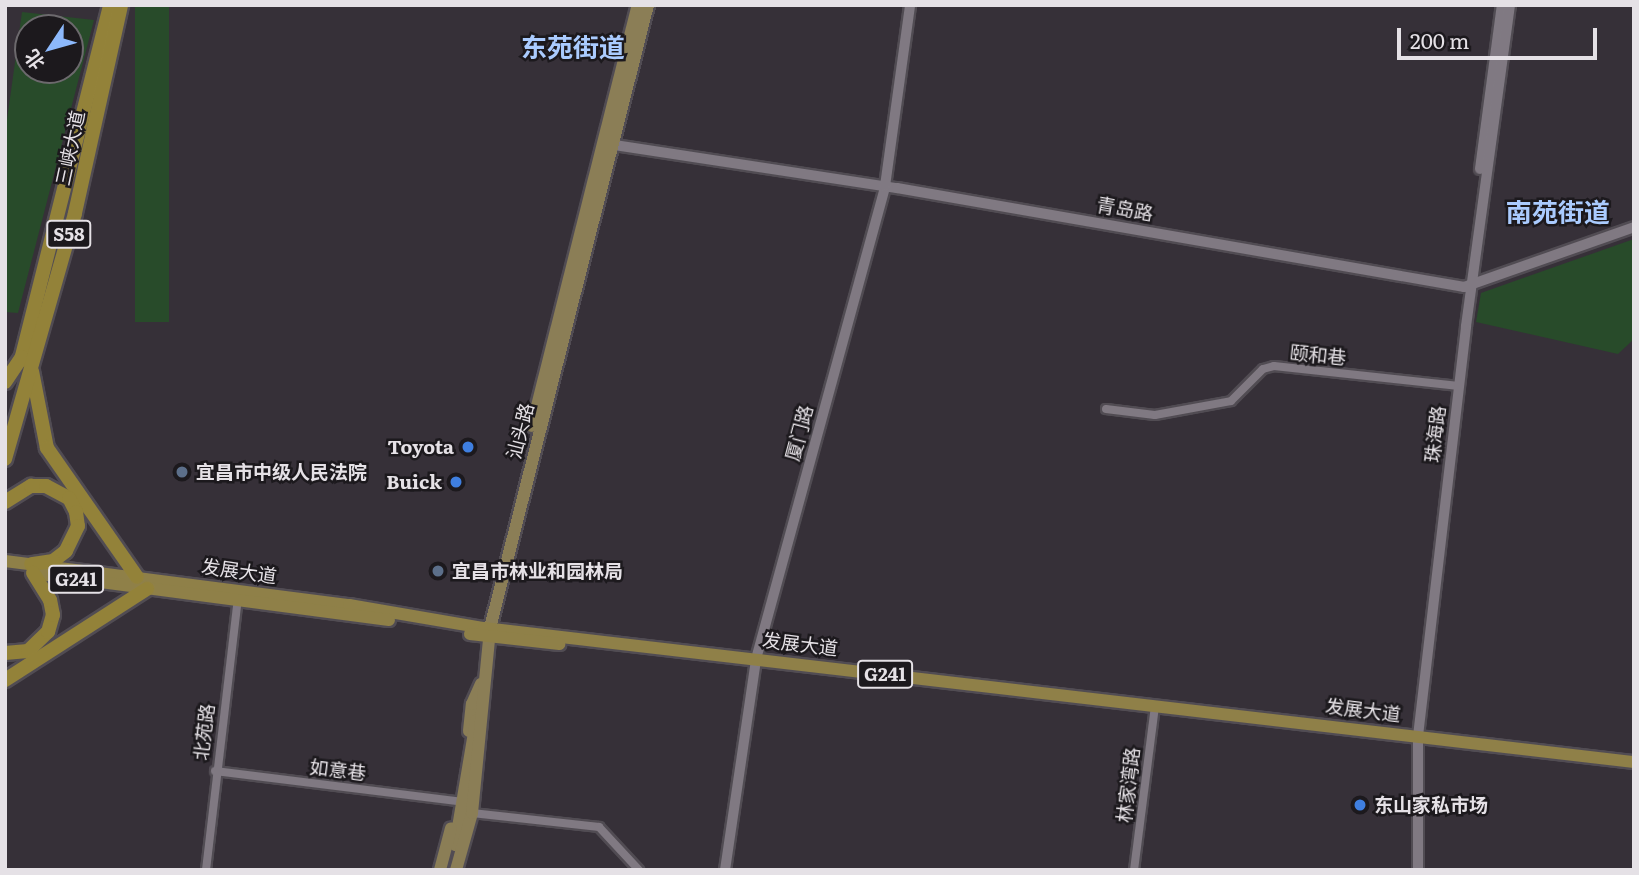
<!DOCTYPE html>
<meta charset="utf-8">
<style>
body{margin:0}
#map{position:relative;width:1639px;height:875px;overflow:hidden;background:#363038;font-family:Literata,"Noto Sans SC",serif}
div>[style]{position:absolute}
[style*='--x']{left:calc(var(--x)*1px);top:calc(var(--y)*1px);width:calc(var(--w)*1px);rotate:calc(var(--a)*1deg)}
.green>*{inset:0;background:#284b2a;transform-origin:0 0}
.roads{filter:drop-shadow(2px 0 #514c53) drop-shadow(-2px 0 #514c53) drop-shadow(0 2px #514c53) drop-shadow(0 -2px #514c53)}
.minor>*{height:8px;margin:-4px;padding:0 4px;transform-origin:4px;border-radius:4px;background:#807982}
.tertiary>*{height:10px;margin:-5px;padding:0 5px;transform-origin:5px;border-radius:5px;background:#807982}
.secondary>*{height:10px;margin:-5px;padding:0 5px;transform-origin:5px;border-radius:5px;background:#807982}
.primary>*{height:12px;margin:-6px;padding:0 6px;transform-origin:6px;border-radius:6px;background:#8b7e56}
.trunk>*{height:12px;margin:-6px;padding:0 6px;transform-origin:6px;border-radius:6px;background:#8f8048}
.motorway>*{height:14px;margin:-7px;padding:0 7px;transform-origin:7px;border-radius:7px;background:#938239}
.dots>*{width:19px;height:19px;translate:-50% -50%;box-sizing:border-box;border:4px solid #1c191d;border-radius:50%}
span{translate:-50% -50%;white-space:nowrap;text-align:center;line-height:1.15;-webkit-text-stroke:5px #1c191d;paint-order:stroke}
.shield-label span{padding:2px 5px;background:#1c191d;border:2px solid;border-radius:5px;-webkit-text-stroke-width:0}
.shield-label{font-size:18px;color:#e5e1e6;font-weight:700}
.street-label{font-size:19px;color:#e5e1e6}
.poi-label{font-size:19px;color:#e5e1e6;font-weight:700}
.right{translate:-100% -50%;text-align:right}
.left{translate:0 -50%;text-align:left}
.district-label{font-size:26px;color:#aacbfe;font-weight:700}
.frame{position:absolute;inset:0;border:7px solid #e5e1e6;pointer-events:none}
.north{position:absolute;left:14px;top:14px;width:70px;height:70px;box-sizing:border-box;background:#1c191d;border:2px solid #6c696d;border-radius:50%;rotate:234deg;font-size:19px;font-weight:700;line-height:28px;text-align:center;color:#e5e1e6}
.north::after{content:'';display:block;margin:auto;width:24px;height:32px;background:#8db9fc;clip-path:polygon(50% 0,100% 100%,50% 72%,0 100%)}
.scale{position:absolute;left:1397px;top:28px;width:200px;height:32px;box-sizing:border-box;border:4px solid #e5e1e6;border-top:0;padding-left:9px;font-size:21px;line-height:24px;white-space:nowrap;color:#e5e1e6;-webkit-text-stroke:5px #1c191d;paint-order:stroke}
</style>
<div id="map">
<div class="green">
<i style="left:135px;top:5px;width:34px;height:317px"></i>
<i style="clip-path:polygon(evenodd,22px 12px,94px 20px,18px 313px,5px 312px,5px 134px,22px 12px,28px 28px,70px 28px,70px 70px,28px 70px,28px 28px)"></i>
<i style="clip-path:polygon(1634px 239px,1634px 339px,1618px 354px,1476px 322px,1481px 293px)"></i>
</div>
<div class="roads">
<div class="minor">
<i style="--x:1106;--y:409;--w:49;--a:7"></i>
<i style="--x:1155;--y:415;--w:77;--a:-10.4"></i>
<i style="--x:1231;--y:401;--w:45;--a:-45"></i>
<i style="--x:1263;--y:369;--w:11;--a:-15"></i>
<i style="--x:1274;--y:366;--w:186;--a:6.2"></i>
<i style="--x:215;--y:771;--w:244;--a:7.1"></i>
<i style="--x:472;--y:813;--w:128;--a:6.3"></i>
<i style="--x:599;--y:827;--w:59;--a:47.1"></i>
<i style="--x:206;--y:870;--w:274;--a:-83.3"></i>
<i style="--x:1134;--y:870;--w:166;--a:-82.7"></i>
</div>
<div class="tertiary">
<i style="--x:608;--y:144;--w:292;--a:8.7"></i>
<i style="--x:897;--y:188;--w:576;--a:9.9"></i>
<i style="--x:1464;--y:287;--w:180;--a:-19.4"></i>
<i style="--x:725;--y:870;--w:213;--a:-81.6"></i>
<i style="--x:756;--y:659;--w:490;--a:-74.7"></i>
<i style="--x:885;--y:186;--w:183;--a:-82.1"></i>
</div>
<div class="secondary">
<i style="--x:1480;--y:169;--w:165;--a:-82.4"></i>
<i style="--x:1418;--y:870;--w:134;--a:-90"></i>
<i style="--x:1418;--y:736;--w:413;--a:-83.3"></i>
<i style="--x:1466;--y:326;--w:324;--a:-82.2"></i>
</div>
<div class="primary">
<i style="--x:532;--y:426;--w:434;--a:-75.9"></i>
<i style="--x:469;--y:731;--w:27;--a:-84"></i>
<i style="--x:472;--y:704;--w:22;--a:-66"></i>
<i style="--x:455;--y:845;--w:126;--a:-80.4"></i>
<i style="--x:440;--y:870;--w:43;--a:-75.3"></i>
<i style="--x:456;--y:870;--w:59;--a:-74.3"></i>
<i style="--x:472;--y:813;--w:186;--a:-84.4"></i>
<i style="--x:490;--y:628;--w:643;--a:-75.77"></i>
</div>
<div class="trunk">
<i style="--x:5;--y:561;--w:347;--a:7.3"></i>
<i style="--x:349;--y:605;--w:137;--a:9.7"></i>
<i style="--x:484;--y:628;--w:1158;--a:6.65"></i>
<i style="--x:40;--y:574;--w:352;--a:7.5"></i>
<i style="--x:470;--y:634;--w:90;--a:6.4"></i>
</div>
<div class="motorway">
<i style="--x:21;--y:360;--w:366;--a:-75.9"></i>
<i style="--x:32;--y:371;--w:78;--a:79"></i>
<i style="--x:47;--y:448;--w:157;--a:55.1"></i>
<i style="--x:5;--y:382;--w:30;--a:-56"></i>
<i style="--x:5;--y:459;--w:256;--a:-74.1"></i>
<i style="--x:75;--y:213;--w:213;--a:-77.5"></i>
<i style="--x:5;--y:502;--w:31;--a:-32"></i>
<i style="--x:31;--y:486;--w:15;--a:0"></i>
<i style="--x:46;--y:486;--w:26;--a:28"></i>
<i style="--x:69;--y:498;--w:16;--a:63"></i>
<i style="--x:76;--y:512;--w:14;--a:82"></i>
<i style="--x:78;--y:526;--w:28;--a:116"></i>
<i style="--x:66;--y:551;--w:16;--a:142"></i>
<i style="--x:53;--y:561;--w:22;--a:172"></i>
<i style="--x:5;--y:653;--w:23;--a:-5"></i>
<i style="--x:28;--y:651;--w:28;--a:-44"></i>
<i style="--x:48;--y:632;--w:18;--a:-74"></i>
<i style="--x:53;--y:615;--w:15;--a:-101"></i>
<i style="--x:50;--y:600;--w:32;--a:-122"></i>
<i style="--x:5;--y:680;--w:169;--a:-32.7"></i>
</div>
</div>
<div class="dots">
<i style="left:468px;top:447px;background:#3f7fe0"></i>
<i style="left:182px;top:472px;background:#5c6f8a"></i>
<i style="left:456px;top:482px;background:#3f7fe0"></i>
<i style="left:438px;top:571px;background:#5c6f8a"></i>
<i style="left:1360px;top:805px;background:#3f7fe0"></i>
</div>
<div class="shield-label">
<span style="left:69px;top:234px">S58</span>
<span style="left:76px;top:579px">G241</span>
<span style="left:885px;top:674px">G241</span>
</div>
<div class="street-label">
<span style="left:70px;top:148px;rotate:-78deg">三峡大道</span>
<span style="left:1125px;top:209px;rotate:10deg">青岛路</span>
<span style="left:1318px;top:355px;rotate:6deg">颐和巷</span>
<span style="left:520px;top:431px;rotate:-76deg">汕头路</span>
<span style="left:799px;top:433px;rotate:-75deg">厦门路</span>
<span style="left:1435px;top:434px;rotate:-83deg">珠海路</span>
<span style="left:239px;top:571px;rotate:8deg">发展大道</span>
<span style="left:800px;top:644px;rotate:7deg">发展大道</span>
<span style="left:1363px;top:710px;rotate:7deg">发展大道</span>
<span style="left:204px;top:732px;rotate:-83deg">北苑路</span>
<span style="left:338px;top:770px;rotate:7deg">如意巷</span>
<span style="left:1128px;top:785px;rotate:-83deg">林家湾路</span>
</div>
<div class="poi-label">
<span class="right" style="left:454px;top:447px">Toyota</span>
<span class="left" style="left:196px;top:472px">宜昌市中级人民法院</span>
<span class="right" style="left:442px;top:482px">Buick</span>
<span class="left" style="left:452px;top:571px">宜昌市林业和园林局</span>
<span class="left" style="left:1374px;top:805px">东山家私市场</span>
</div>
<div class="district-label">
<span style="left:573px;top:46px">东苑街道</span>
<span style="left:1558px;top:211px">南苑街道</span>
</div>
<div class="frame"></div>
<div class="north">北</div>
<div class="scale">200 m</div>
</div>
